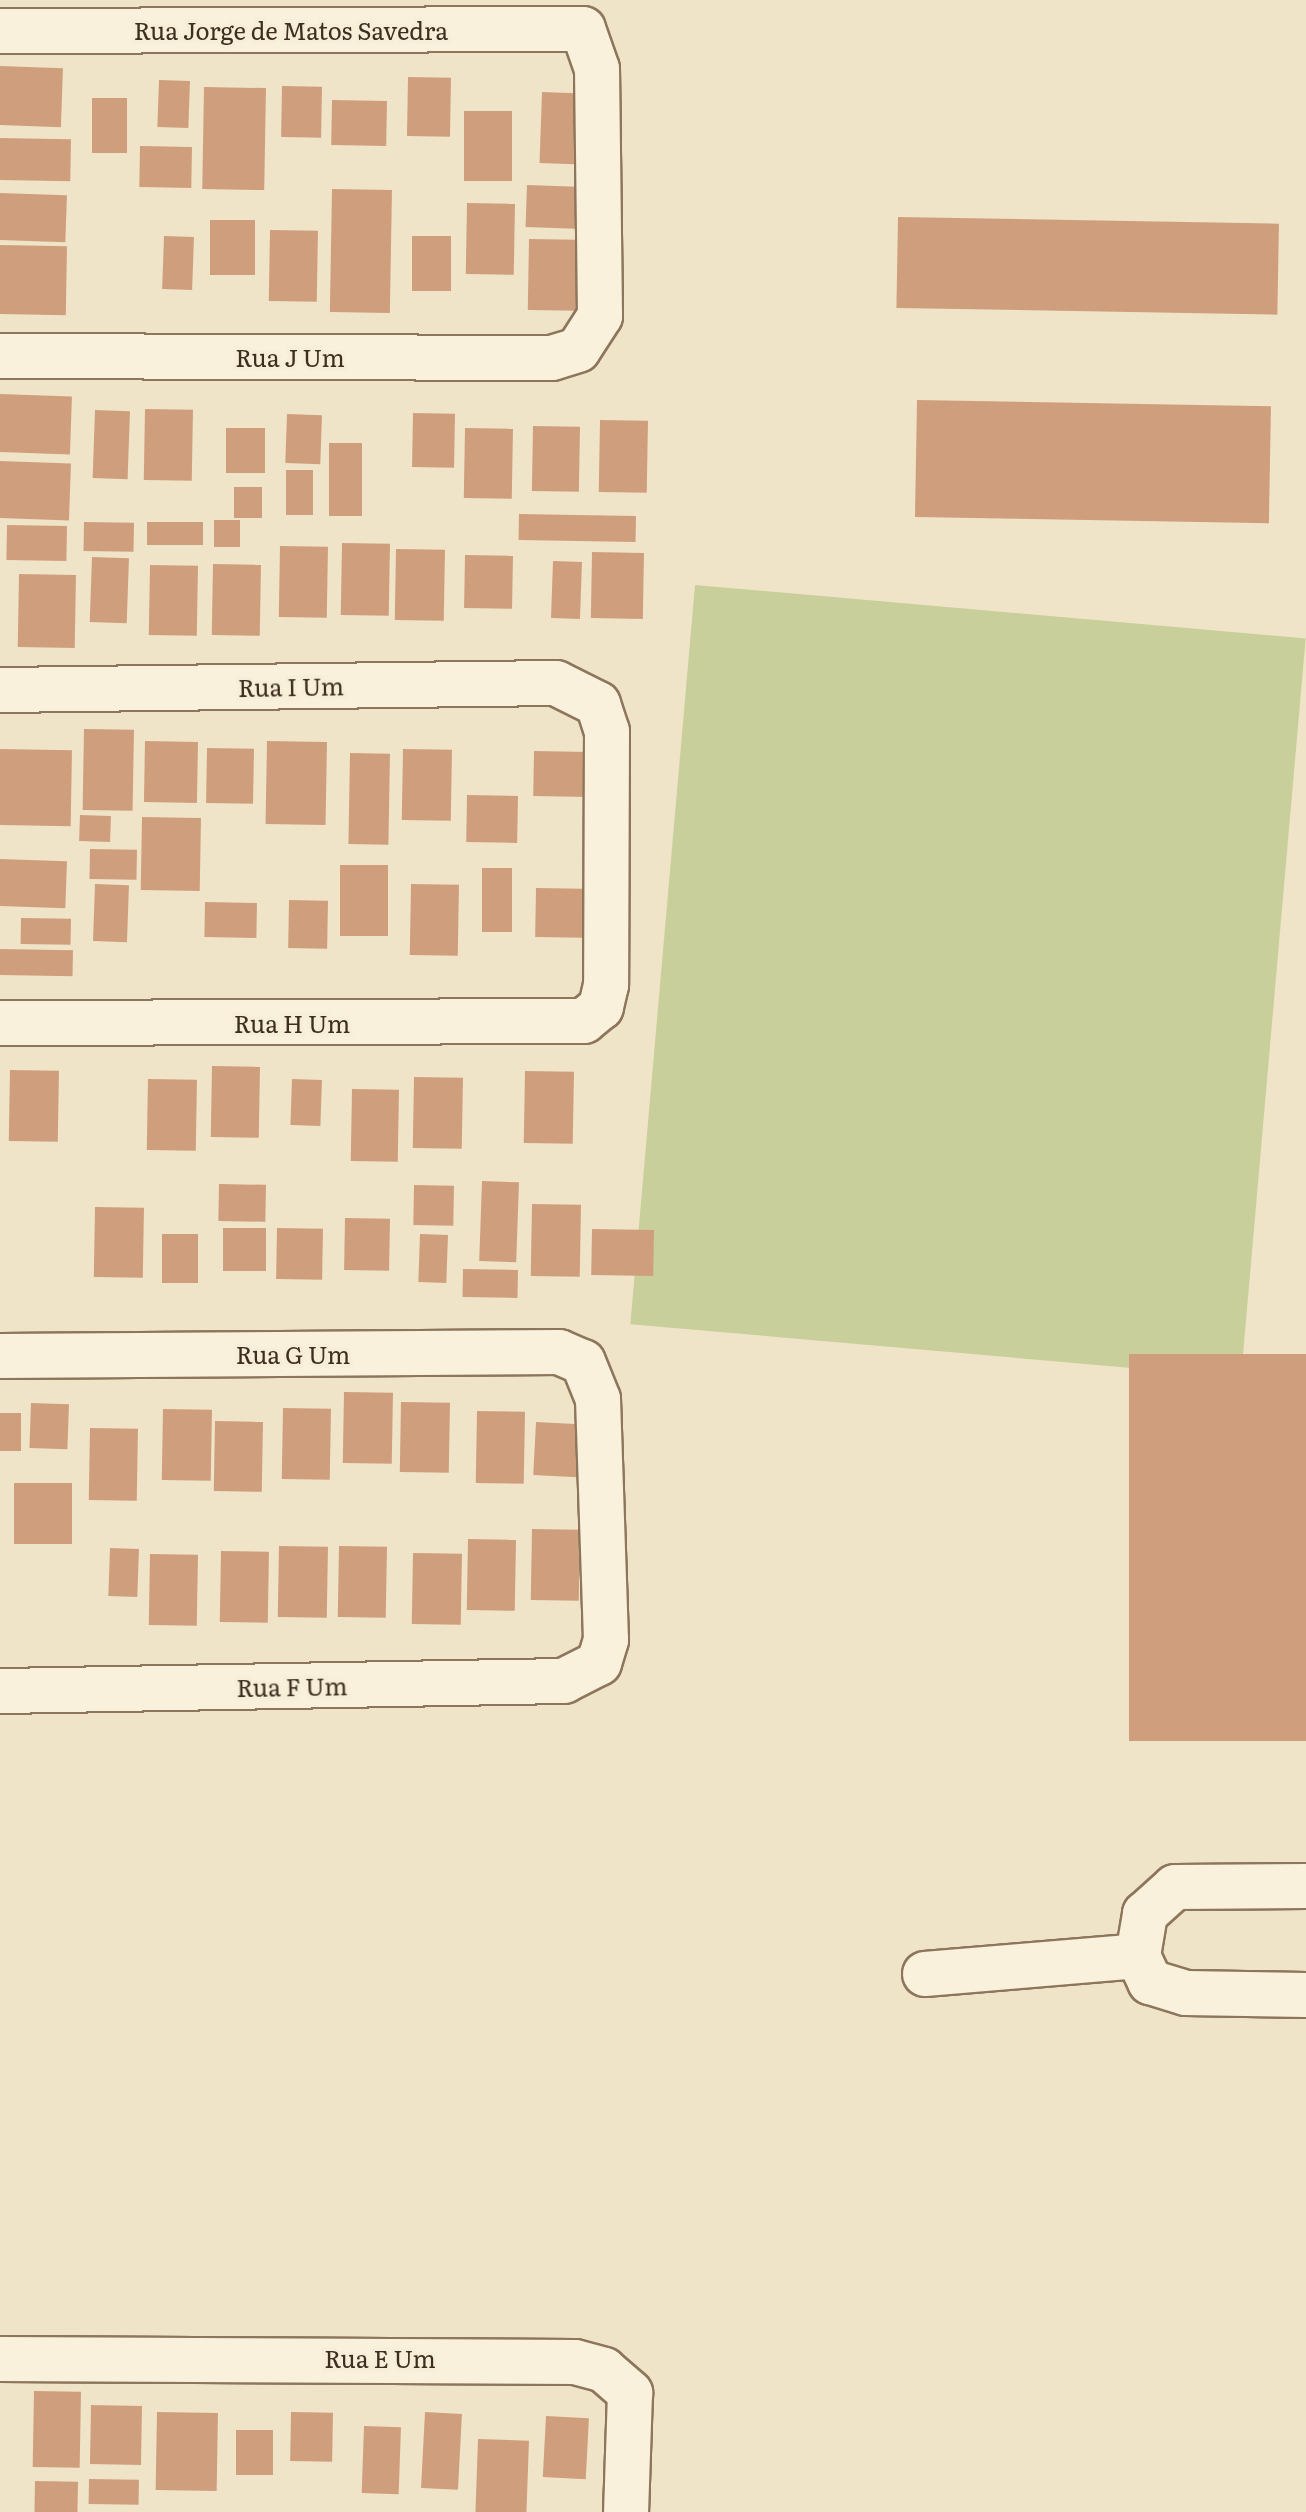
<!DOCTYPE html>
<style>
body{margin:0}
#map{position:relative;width:1306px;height:2512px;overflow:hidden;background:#f0e4c8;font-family:Literata,serif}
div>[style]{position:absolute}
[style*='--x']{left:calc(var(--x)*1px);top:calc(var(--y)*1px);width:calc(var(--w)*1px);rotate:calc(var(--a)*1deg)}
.green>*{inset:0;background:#c9cf9b;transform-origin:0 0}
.building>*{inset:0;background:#cf9f7d;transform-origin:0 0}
.roads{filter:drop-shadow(2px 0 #8d765c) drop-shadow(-2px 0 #8d765c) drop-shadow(0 2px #8d765c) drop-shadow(0 -2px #8d765c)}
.minor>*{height:44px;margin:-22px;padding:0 22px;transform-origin:22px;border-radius:22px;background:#faf1dc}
span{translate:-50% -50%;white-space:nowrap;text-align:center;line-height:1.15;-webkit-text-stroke:7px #f7eed8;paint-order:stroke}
.street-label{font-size:24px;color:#3d2e20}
</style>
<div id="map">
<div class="green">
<i style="left:695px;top:585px;width:613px;height:742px;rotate:5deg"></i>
</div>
<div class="building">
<i style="left:0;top:66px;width:63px;height:59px;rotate:2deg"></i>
<i style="left:408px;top:77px;width:43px;height:59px;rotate:1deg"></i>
<i style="left:159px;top:80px;width:31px;height:47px;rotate:2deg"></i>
<i style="left:282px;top:86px;width:40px;height:51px;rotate:1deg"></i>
<i style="left:204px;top:87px;width:62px;height:102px;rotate:1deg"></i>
<i style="left:542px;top:92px;width:48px;height:71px;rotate:2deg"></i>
<i style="left:92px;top:98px;width:35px;height:55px"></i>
<i style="left:332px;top:100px;width:55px;height:45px;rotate:1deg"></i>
<i style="left:464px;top:111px;width:48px;height:70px"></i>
<i style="left:0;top:138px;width:71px;height:42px;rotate:1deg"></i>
<i style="left:140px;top:146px;width:52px;height:41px;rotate:1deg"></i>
<i style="left:527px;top:185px;width:64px;height:42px;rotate:2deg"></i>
<i style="left:332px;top:189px;width:60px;height:123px;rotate:1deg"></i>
<i style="left:0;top:193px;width:67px;height:47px;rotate:2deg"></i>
<i style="left:467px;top:203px;width:48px;height:71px;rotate:1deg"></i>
<i style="left:898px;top:217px;width:381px;height:91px;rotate:1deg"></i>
<i style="left:210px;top:220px;width:45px;height:55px"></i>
<i style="left:270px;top:230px;width:48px;height:71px;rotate:1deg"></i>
<i style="left:164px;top:236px;width:30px;height:53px;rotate:2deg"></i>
<i style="left:412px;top:236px;width:39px;height:55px"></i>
<i style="left:529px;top:239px;width:49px;height:71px;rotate:1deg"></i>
<i style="left:0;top:245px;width:67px;height:69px;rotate:1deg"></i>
<i style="left:0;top:394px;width:72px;height:58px;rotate:2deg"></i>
<i style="left:917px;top:400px;width:354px;height:117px;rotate:1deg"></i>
<i style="left:145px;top:409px;width:48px;height:71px;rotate:1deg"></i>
<i style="left:95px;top:410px;width:35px;height:68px;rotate:2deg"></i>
<i style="left:413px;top:413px;width:42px;height:54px;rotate:1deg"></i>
<i style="left:287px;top:414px;width:35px;height:49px;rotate:2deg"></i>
<i style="left:600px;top:420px;width:48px;height:72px;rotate:1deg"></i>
<i style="left:533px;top:426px;width:47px;height:65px;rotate:1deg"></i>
<i style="left:226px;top:428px;width:39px;height:45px"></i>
<i style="left:465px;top:428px;width:48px;height:70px;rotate:1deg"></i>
<i style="left:329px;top:443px;width:33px;height:73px"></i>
<i style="left:0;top:461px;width:71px;height:57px;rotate:2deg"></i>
<i style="left:286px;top:470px;width:27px;height:45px"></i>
<i style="left:234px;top:487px;width:28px;height:31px"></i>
<i style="left:519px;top:514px;width:117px;height:26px;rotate:1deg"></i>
<i style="left:214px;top:520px;width:26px;height:27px"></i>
<i style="left:84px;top:522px;width:50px;height:29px;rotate:1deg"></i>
<i style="left:147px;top:522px;width:56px;height:23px"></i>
<i style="left:7px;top:525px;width:60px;height:35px;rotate:1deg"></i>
<i style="left:342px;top:543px;width:48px;height:72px;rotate:1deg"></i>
<i style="left:280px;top:546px;width:48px;height:71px;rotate:1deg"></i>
<i style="left:396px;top:549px;width:49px;height:71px;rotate:1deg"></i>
<i style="left:592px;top:552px;width:52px;height:66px;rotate:1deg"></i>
<i style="left:465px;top:555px;width:48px;height:53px;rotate:1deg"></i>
<i style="left:92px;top:557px;width:37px;height:65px;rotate:2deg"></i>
<i style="left:553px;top:561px;width:29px;height:57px;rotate:2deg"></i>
<i style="left:213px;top:564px;width:48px;height:71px;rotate:1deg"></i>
<i style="left:150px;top:565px;width:48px;height:70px;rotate:1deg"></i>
<i style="left:19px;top:574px;width:57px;height:73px;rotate:1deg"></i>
<i style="left:84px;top:729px;width:50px;height:81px;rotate:1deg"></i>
<i style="left:145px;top:741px;width:53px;height:61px;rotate:1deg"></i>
<i style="left:267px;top:741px;width:60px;height:83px;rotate:1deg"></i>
<i style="left:207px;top:748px;width:47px;height:55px;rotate:1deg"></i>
<i style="left:0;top:749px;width:72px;height:76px;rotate:1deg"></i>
<i style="left:403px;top:749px;width:49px;height:71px;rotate:1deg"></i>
<i style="left:534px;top:751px;width:55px;height:45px;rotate:1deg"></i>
<i style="left:350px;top:753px;width:40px;height:91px;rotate:1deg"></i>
<i style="left:467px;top:795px;width:51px;height:47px;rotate:1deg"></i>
<i style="left:80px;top:815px;width:31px;height:26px;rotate:2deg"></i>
<i style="left:142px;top:817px;width:59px;height:73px;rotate:1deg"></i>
<i style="left:90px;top:849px;width:47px;height:30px;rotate:1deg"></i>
<i style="left:0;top:859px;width:67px;height:47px;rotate:2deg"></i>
<i style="left:340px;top:865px;width:48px;height:71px"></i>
<i style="left:482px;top:868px;width:30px;height:64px"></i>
<i style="left:95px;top:884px;width:34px;height:57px;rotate:2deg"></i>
<i style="left:411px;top:884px;width:48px;height:71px;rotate:1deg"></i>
<i style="left:536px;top:888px;width:48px;height:49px;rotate:1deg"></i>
<i style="left:289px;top:900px;width:39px;height:48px;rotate:1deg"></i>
<i style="left:205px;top:902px;width:52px;height:35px;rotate:1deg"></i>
<i style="left:21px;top:918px;width:50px;height:26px;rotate:1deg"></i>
<i style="left:0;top:949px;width:73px;height:26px;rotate:1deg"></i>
<i style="left:212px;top:1066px;width:48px;height:71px;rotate:1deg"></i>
<i style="left:10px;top:1070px;width:49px;height:71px;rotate:1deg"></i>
<i style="left:525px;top:1071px;width:49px;height:72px;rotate:1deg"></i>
<i style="left:414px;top:1077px;width:49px;height:71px;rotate:1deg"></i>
<i style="left:148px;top:1079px;width:49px;height:71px;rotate:1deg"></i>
<i style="left:292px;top:1079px;width:30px;height:46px;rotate:2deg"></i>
<i style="left:352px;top:1089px;width:47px;height:72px;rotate:1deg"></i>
<i style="left:482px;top:1181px;width:37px;height:80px;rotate:2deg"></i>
<i style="left:219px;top:1184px;width:47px;height:37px;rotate:1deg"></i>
<i style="left:414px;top:1185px;width:40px;height:40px;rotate:1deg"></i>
<i style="left:532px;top:1204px;width:49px;height:72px;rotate:1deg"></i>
<i style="left:95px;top:1207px;width:49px;height:70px;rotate:1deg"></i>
<i style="left:345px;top:1218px;width:45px;height:52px;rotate:1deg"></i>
<i style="left:223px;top:1228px;width:43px;height:43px"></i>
<i style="left:277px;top:1228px;width:46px;height:51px;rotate:1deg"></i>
<i style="left:592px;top:1229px;width:62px;height:46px;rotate:1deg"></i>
<i style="left:162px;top:1234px;width:36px;height:49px"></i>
<i style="left:420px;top:1234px;width:28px;height:48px;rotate:2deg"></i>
<i style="left:463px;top:1269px;width:55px;height:28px;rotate:1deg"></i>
<i style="left:1306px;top:1354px;width:387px;height:177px;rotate:90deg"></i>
<i style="left:344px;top:1392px;width:49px;height:71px;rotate:1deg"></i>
<i style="left:401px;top:1402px;width:49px;height:70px;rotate:1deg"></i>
<i style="left:31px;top:1403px;width:38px;height:45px;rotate:2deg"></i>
<i style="left:283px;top:1408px;width:48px;height:71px;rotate:1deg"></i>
<i style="left:163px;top:1409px;width:49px;height:71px;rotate:1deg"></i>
<i style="left:477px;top:1411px;width:48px;height:72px;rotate:1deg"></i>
<i style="left:0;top:1413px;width:21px;height:38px"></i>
<i style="left:215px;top:1421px;width:48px;height:70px;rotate:1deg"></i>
<i style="left:536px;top:1422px;width:54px;height:53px;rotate:3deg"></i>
<i style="left:90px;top:1428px;width:48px;height:72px;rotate:1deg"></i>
<i style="left:14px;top:1483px;width:58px;height:61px"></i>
<i style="left:532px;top:1529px;width:48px;height:71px;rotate:1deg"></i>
<i style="left:468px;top:1539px;width:48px;height:71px;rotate:1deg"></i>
<i style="left:279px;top:1546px;width:49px;height:71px;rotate:1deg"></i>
<i style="left:339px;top:1546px;width:48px;height:71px;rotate:1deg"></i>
<i style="left:110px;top:1548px;width:29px;height:48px;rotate:2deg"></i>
<i style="left:221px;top:1551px;width:48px;height:71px;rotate:1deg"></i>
<i style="left:413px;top:1553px;width:49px;height:71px;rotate:1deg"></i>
<i style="left:150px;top:1554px;width:48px;height:71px;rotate:1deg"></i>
<i style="left:34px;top:2391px;width:47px;height:76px;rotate:1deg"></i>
<i style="left:91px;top:2405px;width:51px;height:59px;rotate:1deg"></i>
<i style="left:157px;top:2412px;width:61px;height:78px;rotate:1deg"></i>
<i style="left:291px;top:2412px;width:42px;height:49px;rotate:1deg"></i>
<i style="left:425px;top:2412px;width:37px;height:76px;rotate:3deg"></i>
<i style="left:546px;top:2416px;width:43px;height:61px;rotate:3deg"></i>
<i style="left:364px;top:2426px;width:37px;height:67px;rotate:2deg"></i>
<i style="left:236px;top:2430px;width:37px;height:45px"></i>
<i style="left:478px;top:2439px;width:51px;height:73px;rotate:2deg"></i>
<i style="left:89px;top:2479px;width:50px;height:25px;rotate:1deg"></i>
<i style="left:35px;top:2481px;width:43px;height:31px;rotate:1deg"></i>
</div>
<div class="roads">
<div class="minor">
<i style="--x:0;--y:31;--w:583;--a:-0.2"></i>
<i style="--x:583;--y:29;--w:42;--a:70.7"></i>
<i style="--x:597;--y:69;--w:247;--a:89.3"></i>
<i style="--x:600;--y:316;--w:40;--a:122.9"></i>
<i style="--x:578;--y:350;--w:27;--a:163"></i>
<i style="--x:552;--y:358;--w:552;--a:-179.79"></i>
<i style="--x:0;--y:690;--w:556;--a:-0.72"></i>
<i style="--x:556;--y:683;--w:47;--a:26.6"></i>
<i style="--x:598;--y:704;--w:28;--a:72"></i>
<i style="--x:607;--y:731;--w:254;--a:90.2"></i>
<i style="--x:606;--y:985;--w:23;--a:103"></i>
<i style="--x:601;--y:1007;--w:22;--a:141"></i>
<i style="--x:584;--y:1021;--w:584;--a:179.8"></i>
<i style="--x:0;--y:1356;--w:559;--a:-0.41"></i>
<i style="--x:559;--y:1352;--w:26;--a:23"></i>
<i style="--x:583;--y:1362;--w:40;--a:68"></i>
<i style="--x:598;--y:1399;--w:241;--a:88.1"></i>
<i style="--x:606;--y:1640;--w:24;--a:107"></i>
<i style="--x:599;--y:1663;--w:39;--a:153"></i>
<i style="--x:564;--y:1681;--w:564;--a:178.98"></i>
<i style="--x:1138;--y:1956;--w:29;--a:65"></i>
<i style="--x:1150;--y:1982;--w:38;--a:17"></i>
<i style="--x:1186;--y:1993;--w:120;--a:1"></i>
<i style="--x:925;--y:1974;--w:214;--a:-4.8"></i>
<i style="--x:1138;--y:1956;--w:43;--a:-80.5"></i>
<i style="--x:1145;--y:1914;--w:40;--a:-42"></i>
<i style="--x:1175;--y:1887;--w:131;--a:-0.4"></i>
<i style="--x:0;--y:2359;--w:575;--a:0.3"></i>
<i style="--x:575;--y:2362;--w:30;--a:15"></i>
<i style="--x:604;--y:2370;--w:35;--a:41"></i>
<i style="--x:630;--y:2393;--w:119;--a:91.9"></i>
</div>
</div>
<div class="street-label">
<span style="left:291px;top:30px">Rua Jorge de Matos Savedra</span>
<span style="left:290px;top:357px">Rua J Um</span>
<span style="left:291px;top:686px;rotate:-1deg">Rua I Um</span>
<span style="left:292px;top:1023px">Rua H Um</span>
<span style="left:293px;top:1354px">Rua G Um</span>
<span style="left:292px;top:1686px;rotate:-1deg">Rua F Um</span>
<span style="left:380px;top:2358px">Rua E Um</span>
</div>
</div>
